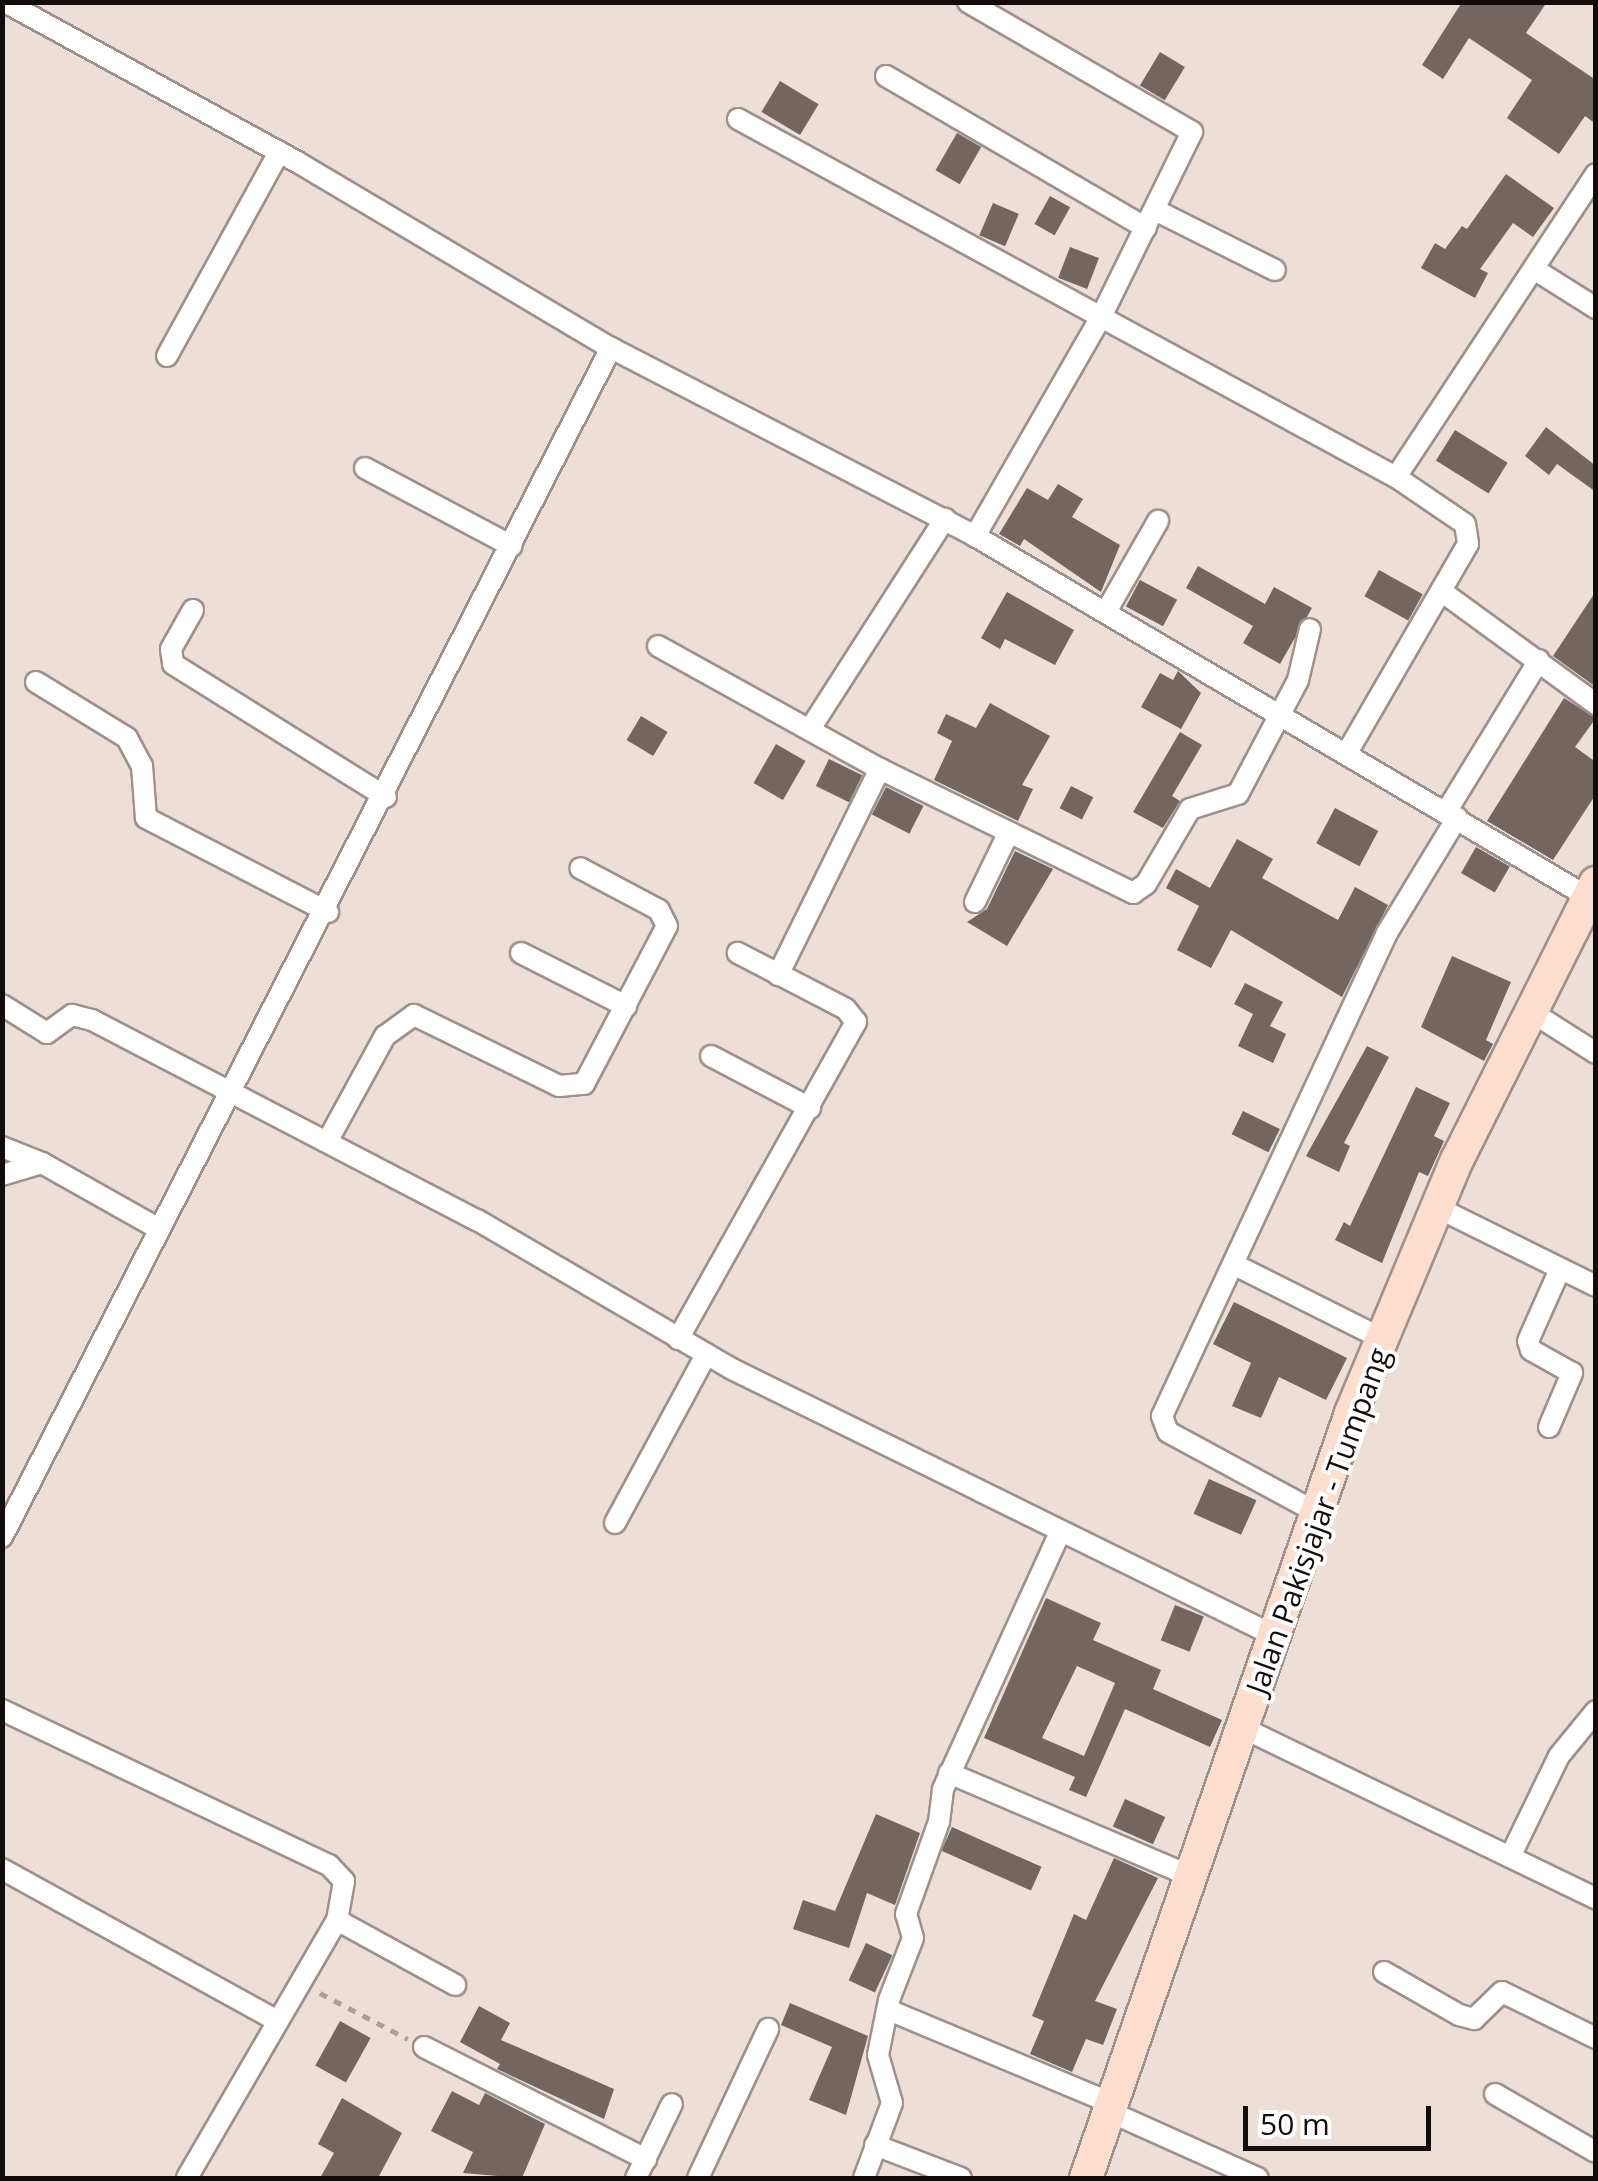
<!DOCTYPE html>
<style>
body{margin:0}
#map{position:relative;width:1598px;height:2181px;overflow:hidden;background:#edded7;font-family:"Open Sans",sans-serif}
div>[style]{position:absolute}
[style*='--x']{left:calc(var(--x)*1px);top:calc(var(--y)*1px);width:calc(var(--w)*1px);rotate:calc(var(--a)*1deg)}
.building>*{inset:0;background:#736660;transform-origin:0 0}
.path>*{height:5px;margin-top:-2.5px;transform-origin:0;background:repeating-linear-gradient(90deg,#ab9f99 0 8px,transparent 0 16px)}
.roads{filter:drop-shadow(2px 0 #9e908a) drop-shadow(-2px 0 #9e908a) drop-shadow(0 2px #9e908a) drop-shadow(0 -2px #9e908a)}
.minor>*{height:20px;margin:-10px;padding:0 10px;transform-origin:10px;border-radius:10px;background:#fff}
.primary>*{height:32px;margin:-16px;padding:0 16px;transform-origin:16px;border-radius:16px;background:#fbdecd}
span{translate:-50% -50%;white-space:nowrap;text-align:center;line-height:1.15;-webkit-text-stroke:8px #fff;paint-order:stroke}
.street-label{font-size:30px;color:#120d0b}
.frame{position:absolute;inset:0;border:5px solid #120d0b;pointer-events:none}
.scale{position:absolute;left:1243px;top:2106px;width:188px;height:45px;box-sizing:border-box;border:5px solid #120d0b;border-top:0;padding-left:12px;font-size:30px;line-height:35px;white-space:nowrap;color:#120d0b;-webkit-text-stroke:8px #fff;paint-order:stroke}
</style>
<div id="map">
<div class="building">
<i style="clip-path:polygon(1462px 2px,1547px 2px,1526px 33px,1596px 80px,1596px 124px,1585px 116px,1559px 154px,1507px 118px,1532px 80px,1469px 38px,1443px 79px,1422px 65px)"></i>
<i style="left:1160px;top:52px;width:29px;height:39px;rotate:31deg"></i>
<i style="left:780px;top:81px;width:45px;height:36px;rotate:31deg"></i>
<i style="left:957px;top:133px;width:28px;height:43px;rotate:30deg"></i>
<i style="clip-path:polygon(1506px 174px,1554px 208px,1533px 237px,1513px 223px,1480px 269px,1488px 273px,1475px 298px,1421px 268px,1435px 243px,1445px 249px,1462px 226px,1467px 229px)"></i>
<i style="left:1050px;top:196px;width:23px;height:32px;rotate:29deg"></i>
<i style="left:993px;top:203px;width:28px;height:35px;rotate:23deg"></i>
<i style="left:1070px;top:247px;width:31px;height:33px;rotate:21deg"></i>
<i style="clip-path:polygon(1546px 427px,1596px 466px,1596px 492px,1557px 464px,1549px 475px,1525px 456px)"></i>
<i style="left:1455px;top:430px;width:62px;height:36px;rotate:32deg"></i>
<i style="clip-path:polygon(1058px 484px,1083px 499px,1072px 517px,1120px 545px,1101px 592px,1024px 539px,1020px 546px,999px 534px,1027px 488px,1048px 500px)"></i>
<i style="clip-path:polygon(1198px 566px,1265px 604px,1274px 587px,1312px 608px,1280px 664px,1243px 643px,1253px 626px,1186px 588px)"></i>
<i style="left:1379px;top:570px;width:50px;height:30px;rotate:29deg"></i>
<i style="left:1140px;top:580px;width:42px;height:30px;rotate:28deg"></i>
<i style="clip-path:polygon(1596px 591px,1596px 687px,1553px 656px)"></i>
<i style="clip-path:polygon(1007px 592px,1074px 630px,1055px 665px,1005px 639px,1000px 649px,981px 638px)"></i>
<i style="clip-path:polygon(1178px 671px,1201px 693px,1181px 729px,1141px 707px,1160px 673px,1173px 680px)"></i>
<i style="clip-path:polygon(1564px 698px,1596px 718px,1575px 747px,1596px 762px,1596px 794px,1553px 860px,1487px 821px)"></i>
<i style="clip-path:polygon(990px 703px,1050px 736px,1022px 785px,1033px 789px,1018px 821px,934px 780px,952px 741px,937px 733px,946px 714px,976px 728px)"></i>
<i style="left:641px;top:716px;width:31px;height:28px;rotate:31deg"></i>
<i style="clip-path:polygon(1180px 732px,1202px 745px,1172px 796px,1180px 801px,1163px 828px,1133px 812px)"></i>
<i style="left:776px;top:744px;width:34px;height:45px;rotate:30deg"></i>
<i style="left:829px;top:759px;width:37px;height:30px;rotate:26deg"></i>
<i style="left:1071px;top:786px;width:25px;height:25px;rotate:27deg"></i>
<i style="left:886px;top:787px;width:42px;height:31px;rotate:27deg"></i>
<i style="left:1335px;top:808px;width:49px;height:40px;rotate:28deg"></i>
<i style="clip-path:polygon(1237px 839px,1273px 859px,1262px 878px,1338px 920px,1355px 887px,1388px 905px,1342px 997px,1231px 930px,1211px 968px,1177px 950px,1199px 906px,1166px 888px,1176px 869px,1210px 888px)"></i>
<i style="left:1476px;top:847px;width:39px;height:30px;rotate:30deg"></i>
<i style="clip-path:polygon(1015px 851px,1053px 869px,1007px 946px,967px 922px,987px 909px)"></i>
<i style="clip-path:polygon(1452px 956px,1511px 982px,1486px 1040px,1493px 1044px,1484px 1061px,1421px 1027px)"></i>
<i style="clip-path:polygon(1245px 983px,1283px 1002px,1270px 1026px,1286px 1034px,1273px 1063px,1238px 1046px,1253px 1014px,1234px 1004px)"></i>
<i style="clip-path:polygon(1367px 1046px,1389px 1057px,1344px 1143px,1350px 1146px,1339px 1172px,1306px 1156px)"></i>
<i style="clip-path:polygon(1416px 1087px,1450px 1103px,1434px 1136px,1444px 1141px,1428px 1176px,1419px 1172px,1382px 1263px,1335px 1240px,1344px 1222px,1350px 1226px)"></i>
<i style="left:1243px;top:1111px;width:41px;height:26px;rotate:26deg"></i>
<i style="clip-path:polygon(1234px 1302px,1347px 1358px,1326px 1400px,1279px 1377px,1261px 1418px,1232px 1406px,1251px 1363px,1213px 1344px)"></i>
<i style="left:1209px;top:1479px;width:52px;height:38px;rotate:24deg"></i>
<i style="clip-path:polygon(evenodd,1046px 1598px,1101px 1623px,1093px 1640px,1161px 1670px,1153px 1689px,1222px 1720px,1210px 1747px,1125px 1709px,1086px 1797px,1069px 1790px,1075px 1777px,984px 1738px,1046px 1598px,1077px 1666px,1115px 1683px,1084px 1756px,1042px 1738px,1077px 1666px)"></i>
<i style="left:1175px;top:1605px;width:31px;height:38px;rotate:22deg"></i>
<i style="left:1125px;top:1799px;width:44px;height:30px;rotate:24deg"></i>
<i style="clip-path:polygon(876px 1814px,920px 1833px,895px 1905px,867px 1893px,849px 1948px,793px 1929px,803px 1900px,835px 1911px)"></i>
<i style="left:952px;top:1827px;width:98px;height:26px;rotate:24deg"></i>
<i style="clip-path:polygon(1114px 1858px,1158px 1878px,1095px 2001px,1117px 2009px,1103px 2045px,1086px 2039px,1072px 2072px,1030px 2054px,1044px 2021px,1032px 2016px,1074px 1914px,1086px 1920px)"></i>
<i style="left:866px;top:1943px;width:29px;height:41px;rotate:25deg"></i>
<i style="clip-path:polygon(790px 2003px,868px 2036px,846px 2115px,809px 2100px,832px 2047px,781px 2025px)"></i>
<i style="clip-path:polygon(479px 2006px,510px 2023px,501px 2040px,614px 2089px,604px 2119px,497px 2069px,500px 2064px,460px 2042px)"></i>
<i style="left:340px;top:2021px;width:35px;height:51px;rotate:29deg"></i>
<i style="clip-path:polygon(452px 2091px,479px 2105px,485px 2093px,545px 2124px,522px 2178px,463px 2173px,473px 2152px,431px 2131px)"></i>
<i style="clip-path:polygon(342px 2098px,402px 2133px,378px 2178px,320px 2178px,334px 2153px,318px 2144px)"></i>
</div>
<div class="path">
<i style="--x:320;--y:1993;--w:99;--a:27.6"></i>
</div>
<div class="roads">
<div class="minor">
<i style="--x:5;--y:2;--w:335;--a:28.7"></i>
<i style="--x:299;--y:163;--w:363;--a:30.7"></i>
<i style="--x:611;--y:348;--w:410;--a:27.3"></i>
<i style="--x:975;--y:536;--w:711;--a:30.49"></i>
<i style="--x:968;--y:2;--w:259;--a:30.1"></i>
<i style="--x:1192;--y:132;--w:206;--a:116.2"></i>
<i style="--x:1101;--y:317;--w:336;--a:28.5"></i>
<i style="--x:1396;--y:477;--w:83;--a:34.3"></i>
<i style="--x:1465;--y:524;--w:20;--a:81"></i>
<i style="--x:1468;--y:544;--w:241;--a:120.1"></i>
<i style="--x:886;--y:76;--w:301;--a:30.3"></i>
<i style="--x:738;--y:119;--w:413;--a:28.6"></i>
<i style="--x:1101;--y:317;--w:253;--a:119.9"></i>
<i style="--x:1155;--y:210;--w:134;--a:26.6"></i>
<i style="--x:1537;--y:271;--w:70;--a:32.1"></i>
<i style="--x:167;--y:356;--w:233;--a:-61.2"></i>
<i style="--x:365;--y:468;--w:166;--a:28"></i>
<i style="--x:1396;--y:477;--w:363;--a:-56.6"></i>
<i style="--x:1441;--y:591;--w:192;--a:36.1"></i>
<i style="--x:193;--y:610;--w:45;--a:119.4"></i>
<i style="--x:171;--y:649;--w:15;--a:82"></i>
<i style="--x:173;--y:664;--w:251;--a:32"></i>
<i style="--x:1107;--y:610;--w:103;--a:-60.2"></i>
<i style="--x:658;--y:646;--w:254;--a:29"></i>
<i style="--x:880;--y:769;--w:282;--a:26.1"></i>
<i style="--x:1133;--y:893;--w:16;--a:-35"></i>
<i style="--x:1146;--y:884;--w:87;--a:-59.6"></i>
<i style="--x:1190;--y:809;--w:50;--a:-17.4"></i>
<i style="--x:1238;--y:794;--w:129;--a:-62.2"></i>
<i style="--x:1298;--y:680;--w:52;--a:-76.8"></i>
<i style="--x:36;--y:682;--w:107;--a:31.6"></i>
<i style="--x:127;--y:738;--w:32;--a:62"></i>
<i style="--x:142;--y:766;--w:52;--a:85.6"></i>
<i style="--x:146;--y:818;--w:205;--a:27.3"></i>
<i style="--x:810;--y:729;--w:250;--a:-57.3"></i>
<i style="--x:1446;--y:812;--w:178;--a:-58.5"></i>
<i style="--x:975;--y:902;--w:76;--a:-64.1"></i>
<i style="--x:521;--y:953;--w:118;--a:26.8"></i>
<i style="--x:778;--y:975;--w:230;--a:-63.7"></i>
<i style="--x:2;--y:1005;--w:53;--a:31.9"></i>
<i style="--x:47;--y:1033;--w:31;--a:-36"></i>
<i style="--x:72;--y:1015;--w:21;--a:14"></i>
<i style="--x:92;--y:1020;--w:434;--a:27.5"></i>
<i style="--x:477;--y:1220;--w:295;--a:30.3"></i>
<i style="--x:732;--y:1369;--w:605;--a:26.18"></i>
<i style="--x:1530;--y:1011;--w:78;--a:32.5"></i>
<i style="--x:711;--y:1056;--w:112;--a:27.7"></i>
<i style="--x:328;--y:1140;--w:119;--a:-61.3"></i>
<i style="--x:385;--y:1036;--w:36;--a:-36"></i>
<i style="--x:414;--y:1015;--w:161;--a:26.1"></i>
<i style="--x:559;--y:1086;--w:25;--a:-5"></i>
<i style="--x:584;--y:1084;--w:178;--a:-62.3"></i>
<i style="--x:667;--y:926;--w:18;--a:-117"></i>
<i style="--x:659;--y:910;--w:89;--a:-152"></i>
<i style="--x:2;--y:1147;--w:43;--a:21.8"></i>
<i style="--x:2;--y:1175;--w:42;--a:-16.7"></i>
<i style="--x:42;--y:1163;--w:134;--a:29.4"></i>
<i style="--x:1436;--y:1207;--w:178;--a:26.3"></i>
<i style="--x:1237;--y:1266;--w:163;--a:26.6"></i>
<i style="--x:678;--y:1339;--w:364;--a:-60.7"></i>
<i style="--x:856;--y:1022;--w:16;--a:-128"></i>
<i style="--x:846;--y:1009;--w:122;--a:-152.6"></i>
<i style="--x:1549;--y:1427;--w:59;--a:-66.9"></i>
<i style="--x:1572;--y:1373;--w:47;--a:-150.7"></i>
<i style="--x:1531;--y:1350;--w:9;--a:-108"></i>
<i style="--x:1528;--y:1341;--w:79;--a:-66"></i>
<i style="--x:1316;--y:1512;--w:168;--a:-151.6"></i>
<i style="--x:1168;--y:1432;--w:17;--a:-111"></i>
<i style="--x:1162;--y:1416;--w:533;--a:-65.02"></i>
<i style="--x:1387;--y:933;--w:135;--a:-58.7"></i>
<i style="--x:615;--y:1523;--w:191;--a:-61.6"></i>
<i style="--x:2;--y:1537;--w:1336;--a:-62.88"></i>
<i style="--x:2;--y:1710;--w:362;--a:25.4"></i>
<i style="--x:329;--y:1865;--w:22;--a:47"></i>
<i style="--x:344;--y:1881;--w:40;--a:100"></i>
<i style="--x:337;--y:1920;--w:298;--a:120.2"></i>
<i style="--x:1243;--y:1728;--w:392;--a:25.8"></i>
<i style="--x:949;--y:1773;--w:267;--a:23.1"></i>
<i style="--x:1510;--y:1857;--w:112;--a:-64.1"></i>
<i style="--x:1559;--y:1756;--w:58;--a:-50.6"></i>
<i style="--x:2;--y:1869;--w:314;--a:28.9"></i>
<i style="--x:337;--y:1920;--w:135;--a:28.8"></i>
<i style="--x:1384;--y:1972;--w:86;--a:29.8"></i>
<i style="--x:1459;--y:2015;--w:16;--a:15"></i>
<i style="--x:1474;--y:2019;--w:39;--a:-44"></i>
<i style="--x:1502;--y:1992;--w:105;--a:26.1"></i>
<i style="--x:891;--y:2011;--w:238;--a:22.7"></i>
<i style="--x:424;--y:2047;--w:249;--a:26.8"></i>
<i style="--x:1495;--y:2094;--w:116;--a:29.9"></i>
<i style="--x:1108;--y:2111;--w:164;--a:24.1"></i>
<i style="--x:875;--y:2145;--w:92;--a:21"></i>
<i style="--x:636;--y:2178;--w:82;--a:-64.1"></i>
<i style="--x:698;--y:2178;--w:165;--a:-64.8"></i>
<i style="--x:864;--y:2178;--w:80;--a:-69.5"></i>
<i style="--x:892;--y:2103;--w:50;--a:-106.3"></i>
<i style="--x:878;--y:2055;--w:56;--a:-78.7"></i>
<i style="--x:889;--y:2000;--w:66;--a:-68.8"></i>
<i style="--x:913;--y:1938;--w:25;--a:-106"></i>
<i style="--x:906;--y:1914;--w:98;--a:-70.3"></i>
<i style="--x:939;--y:1822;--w:33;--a:-83"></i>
<i style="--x:943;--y:1789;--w:282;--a:-65.5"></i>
</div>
<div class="primary">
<i style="--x:1086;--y:2178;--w:810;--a:-70.89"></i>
<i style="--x:1351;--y:1413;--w:274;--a:-67.3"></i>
<i style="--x:1457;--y:1160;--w:310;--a:-63.4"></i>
</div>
</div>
<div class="street-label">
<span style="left:1318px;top:1521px;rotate:-70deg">Jalan Pakisjajar - Tumpang</span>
</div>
<div class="frame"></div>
<div class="scale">50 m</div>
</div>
